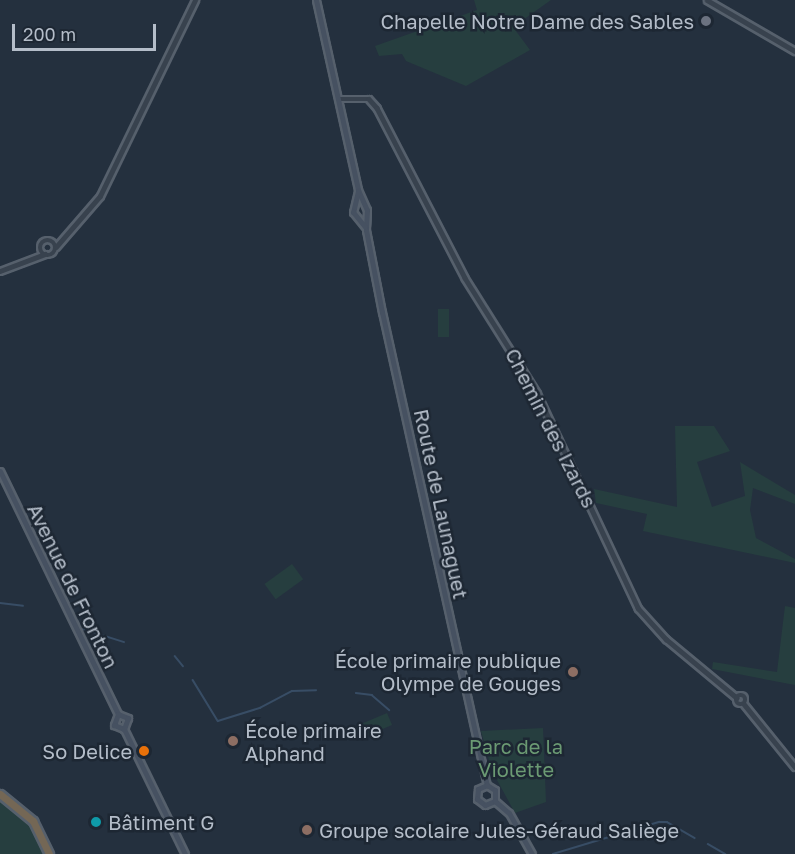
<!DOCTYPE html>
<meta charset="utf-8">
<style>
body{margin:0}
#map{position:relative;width:795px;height:854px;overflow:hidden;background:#24303e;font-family:"Golos Text",sans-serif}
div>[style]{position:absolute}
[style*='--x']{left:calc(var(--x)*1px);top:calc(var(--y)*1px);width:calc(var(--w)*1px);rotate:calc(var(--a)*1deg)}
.green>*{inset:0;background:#263e3f;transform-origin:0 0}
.stream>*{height:1.5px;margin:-0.75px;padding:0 0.75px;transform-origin:0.75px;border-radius:0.75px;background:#384d65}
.roads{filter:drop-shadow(2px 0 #56606c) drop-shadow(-2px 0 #56606c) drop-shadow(0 2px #56606c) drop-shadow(0 -2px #56606c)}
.tertiary>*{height:4.5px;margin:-2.25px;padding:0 2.25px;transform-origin:2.25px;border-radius:2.25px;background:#38424e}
.tertiary>.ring{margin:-2.25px;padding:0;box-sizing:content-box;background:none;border:4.5px solid #38424e;border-radius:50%}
.secondary>*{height:5px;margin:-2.5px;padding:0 2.5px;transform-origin:2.5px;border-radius:2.5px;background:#465161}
.motorway>*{height:7px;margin:-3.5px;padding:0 3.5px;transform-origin:3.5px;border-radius:3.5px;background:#746755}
.dots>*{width:16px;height:16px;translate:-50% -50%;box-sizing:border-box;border:3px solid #1d2733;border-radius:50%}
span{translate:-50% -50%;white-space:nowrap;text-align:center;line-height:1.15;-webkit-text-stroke:5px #1d2733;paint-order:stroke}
.poi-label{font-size:20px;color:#b4bdc9}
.right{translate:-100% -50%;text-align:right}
.left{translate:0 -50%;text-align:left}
.street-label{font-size:20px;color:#b4bdc9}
.park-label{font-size:20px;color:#6b9a73}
.scale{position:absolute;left:12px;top:24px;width:144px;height:27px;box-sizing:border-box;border:3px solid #b4bdc9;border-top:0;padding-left:8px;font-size:18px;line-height:21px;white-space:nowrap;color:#b4bdc9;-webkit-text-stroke:4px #1d2733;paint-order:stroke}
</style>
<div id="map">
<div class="green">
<i style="clip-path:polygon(474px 0,551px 0,513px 27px,530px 50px,466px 86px,406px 61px,402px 54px,379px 56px,375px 46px,477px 10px)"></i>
<i style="left:438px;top:309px;width:11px;height:28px"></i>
<i style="clip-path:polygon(675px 426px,714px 426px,730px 451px,697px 462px,712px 507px,745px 496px,740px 462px,795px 495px,795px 504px,753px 488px,750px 510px,756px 538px,795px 559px,795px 563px,643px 531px,647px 514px,596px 503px,594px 489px,677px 507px)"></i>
<i style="left:292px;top:564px;width:19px;height:34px;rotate:54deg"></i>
<i style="clip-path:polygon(785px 606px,795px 608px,795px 685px,712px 669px,713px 662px,777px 672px)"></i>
<i style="left:387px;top:713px;width:13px;height:27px;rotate:67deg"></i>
<i style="clip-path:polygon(543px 728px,546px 802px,515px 813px,492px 771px,481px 731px)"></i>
<i style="clip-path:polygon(0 798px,25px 818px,45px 854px,0 854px)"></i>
</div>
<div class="stream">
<i style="--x:0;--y:603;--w:23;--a:7"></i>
<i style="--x:83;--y:629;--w:43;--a:17.6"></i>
<i style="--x:175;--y:656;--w:13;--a:51"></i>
<i style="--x:193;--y:680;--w:48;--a:58.6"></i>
<i style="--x:218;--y:721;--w:44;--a:-17.2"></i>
<i style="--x:260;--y:708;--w:36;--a:-28"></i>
<i style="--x:292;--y:691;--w:24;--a:-2"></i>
<i style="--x:356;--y:693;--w:16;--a:7"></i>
<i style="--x:372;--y:695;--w:23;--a:41"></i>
<i style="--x:708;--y:844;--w:20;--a:30"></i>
<i style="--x:553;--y:854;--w:111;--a:-16.8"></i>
<i style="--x:659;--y:822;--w:8;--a:0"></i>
<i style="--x:667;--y:822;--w:32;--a:30"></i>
</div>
<div class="roads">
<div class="tertiary">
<i style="--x:707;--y:0;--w:102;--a:30.1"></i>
<i style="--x:339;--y:99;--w:30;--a:0"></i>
<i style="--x:369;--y:99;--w:12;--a:48"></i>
<i style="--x:377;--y:108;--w:191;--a:62.6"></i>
<i style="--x:465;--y:278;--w:136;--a:57.9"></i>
<i style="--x:537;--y:393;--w:238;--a:64.8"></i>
<i style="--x:638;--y:608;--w:42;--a:47.9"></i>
<i style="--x:666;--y:639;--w:92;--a:39.7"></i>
<i class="ring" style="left:40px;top:240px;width:11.5px;height:11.5px"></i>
<i style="--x:56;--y:247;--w:67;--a:-49.2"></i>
<i style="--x:100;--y:196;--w:218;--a:-64.1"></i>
<i style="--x:0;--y:271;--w:48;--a:-20.7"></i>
<i class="ring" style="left:736.5px;top:695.5px;width:4.5px;height:4.5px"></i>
<i style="--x:744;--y:704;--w:81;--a:51"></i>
</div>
<div class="secondary">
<i style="--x:316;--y:0;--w:195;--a:77.5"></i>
<i style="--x:358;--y:190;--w:22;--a:66"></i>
<i style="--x:367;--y:210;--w:20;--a:93"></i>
<i style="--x:366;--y:230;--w:84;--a:79"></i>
<i style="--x:382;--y:312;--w:485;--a:77.5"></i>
<i style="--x:358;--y:191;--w:22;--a:103"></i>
<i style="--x:353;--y:212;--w:19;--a:51"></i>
<i style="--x:0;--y:471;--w:270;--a:64.1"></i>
<i style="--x:118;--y:714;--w:12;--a:110"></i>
<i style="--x:114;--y:725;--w:11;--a:22"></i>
<i style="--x:118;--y:714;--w:11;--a:22"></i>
<i style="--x:128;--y:718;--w:12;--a:110"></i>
<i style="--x:124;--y:729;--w:139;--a:64"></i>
<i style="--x:487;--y:785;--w:10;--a:156"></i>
<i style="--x:478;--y:789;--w:10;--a:96"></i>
<i style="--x:477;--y:799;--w:10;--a:37"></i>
<i style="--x:485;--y:805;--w:11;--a:-22"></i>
<i style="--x:487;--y:785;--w:9;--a:32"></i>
<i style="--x:495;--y:790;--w:11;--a:90"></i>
<i style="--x:495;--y:801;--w:18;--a:41"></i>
<i style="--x:509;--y:813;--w:47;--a:60.7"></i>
</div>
<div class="motorway">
<i style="--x:0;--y:794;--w:43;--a:39.3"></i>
<i style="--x:33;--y:821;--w:37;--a:64"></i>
</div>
</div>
<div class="dots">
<i style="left:706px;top:21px;background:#6b7280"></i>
<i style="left:573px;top:672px;background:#8d6e63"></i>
<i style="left:233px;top:741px;background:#8d6e63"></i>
<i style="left:144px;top:751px;background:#e8710a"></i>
<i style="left:96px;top:822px;background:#0f9aa8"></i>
<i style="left:307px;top:830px;background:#8d6e63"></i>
</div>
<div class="poi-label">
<span class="right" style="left:694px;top:21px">Chapelle Notre Dame des Sables</span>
<span class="right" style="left:561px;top:672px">École primaire publique<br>Olympe de Gouges</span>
<span class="left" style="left:245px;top:742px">École primaire<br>Alphand</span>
<span class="right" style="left:132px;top:751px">So Delice</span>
<span class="left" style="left:108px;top:822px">Bâtiment G</span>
<span class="left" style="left:319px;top:830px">Groupe scolaire Jules-Géraud Saliège</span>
</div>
<div class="street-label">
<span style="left:551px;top:428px;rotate:63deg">Chemin des Izards</span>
<span style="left:441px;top:504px;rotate:78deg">Route de Launaguet</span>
<span style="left:73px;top:586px;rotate:64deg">Avenue de Fronton</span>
</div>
<div class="park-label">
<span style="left:516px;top:758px">Parc de la<br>Violette</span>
</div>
<div class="scale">200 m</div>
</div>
